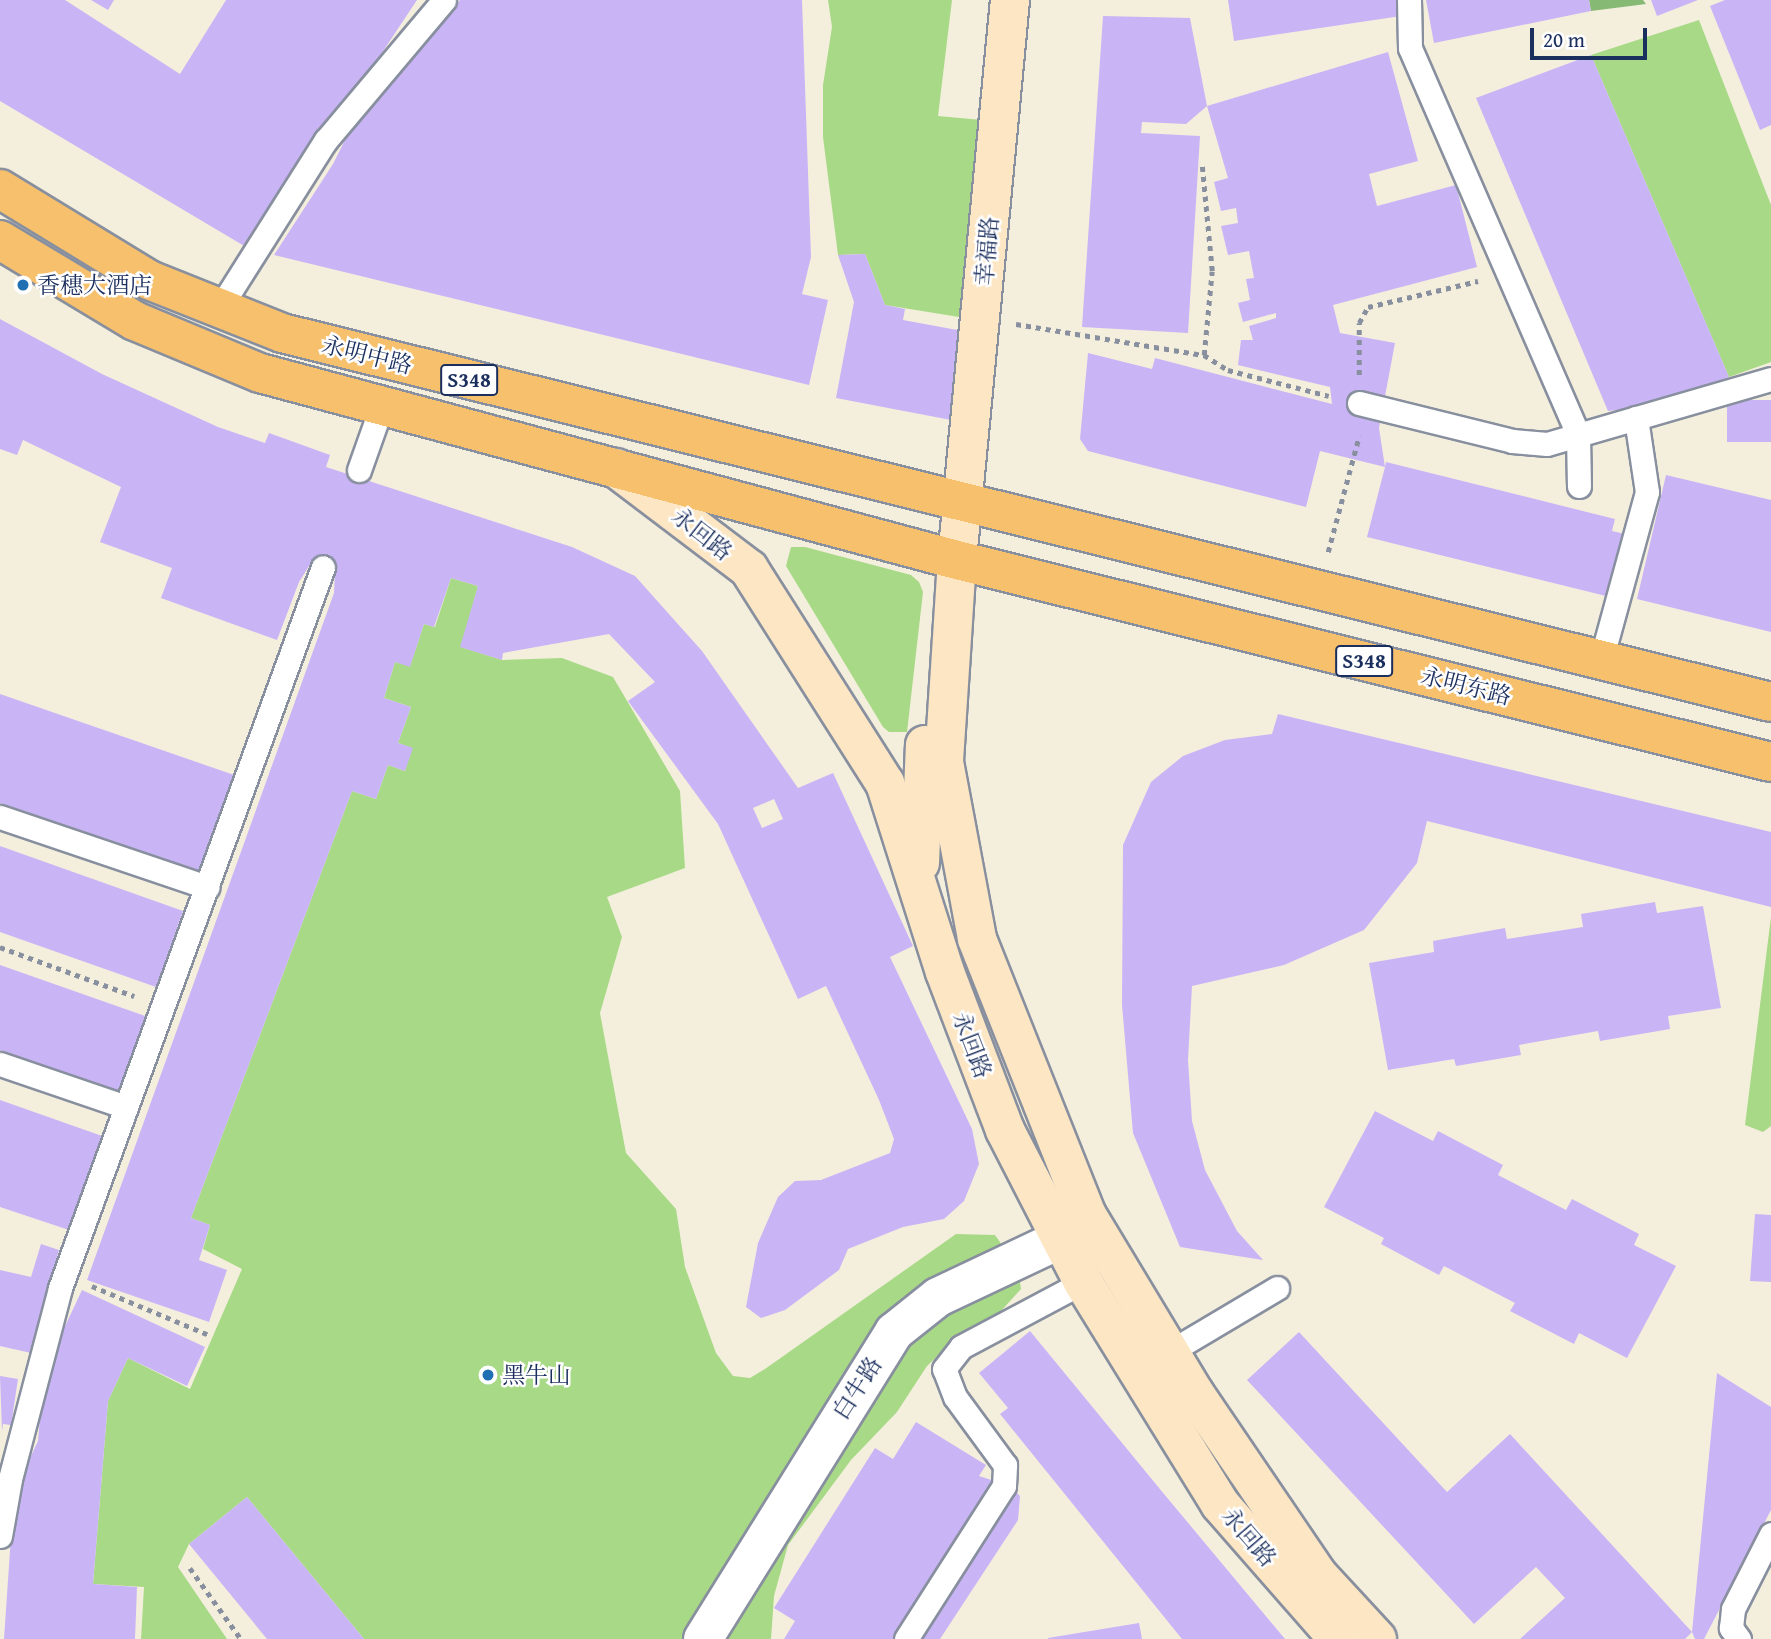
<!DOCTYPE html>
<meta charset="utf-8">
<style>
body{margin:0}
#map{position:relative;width:1771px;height:1639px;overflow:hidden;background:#f4efdd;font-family:"Gentium Book Plus","Noto Serif SC",serif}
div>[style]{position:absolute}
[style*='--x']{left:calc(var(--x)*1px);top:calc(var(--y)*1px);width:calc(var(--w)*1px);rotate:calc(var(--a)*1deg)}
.green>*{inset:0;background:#a8d987}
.forest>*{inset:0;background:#86b974}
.building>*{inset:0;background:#c9b4f6;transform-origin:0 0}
.path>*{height:4.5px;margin-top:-2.25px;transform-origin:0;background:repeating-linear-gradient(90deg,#888f9e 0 5px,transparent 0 10px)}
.roads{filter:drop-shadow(2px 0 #888f9e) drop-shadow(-2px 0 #888f9e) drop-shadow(0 2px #888f9e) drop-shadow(0 -2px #888f9e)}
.lane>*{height:23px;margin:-11.5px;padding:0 11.5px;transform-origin:11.5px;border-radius:11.5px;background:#fff}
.street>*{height:38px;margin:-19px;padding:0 19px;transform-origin:19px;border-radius:19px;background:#fff}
.secondary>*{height:38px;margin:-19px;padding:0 19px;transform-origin:19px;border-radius:19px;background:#fce6c4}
.primary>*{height:38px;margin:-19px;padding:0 19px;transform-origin:19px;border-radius:19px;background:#f7c06c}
.dots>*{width:19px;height:19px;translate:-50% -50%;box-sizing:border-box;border:4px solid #fff;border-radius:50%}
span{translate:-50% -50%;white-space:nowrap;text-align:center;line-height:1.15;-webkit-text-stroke:5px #fff;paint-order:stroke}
.shield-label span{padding:2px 5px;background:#fff;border:2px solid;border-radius:5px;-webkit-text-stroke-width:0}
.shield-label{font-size:21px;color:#1b2f5e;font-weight:700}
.street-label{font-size:23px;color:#1b2f5e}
.poi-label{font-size:23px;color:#1b2f5e}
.left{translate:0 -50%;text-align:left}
.scale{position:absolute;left:1530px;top:28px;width:117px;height:32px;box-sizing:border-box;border:4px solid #1b2f5e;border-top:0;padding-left:9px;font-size:21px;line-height:24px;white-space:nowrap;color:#1b2f5e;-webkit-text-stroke:5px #fff;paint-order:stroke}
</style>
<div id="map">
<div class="green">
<i style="clip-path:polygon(828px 0,952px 0,938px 116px,982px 120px,959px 317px,885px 305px,865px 254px,838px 255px,823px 137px,823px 85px,832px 27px)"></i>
<i style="clip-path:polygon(1699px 20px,1771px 205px,1771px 362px,1729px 377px,1591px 55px)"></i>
<i style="clip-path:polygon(791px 547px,805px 547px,911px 575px,919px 582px,923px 592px,907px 732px,889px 732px,883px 727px,786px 566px)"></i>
<i style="clip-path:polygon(451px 578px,478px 586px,461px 647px,502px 660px,562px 658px,613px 677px,680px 791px,685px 868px,607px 897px,622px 937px,600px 1013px,626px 1153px,676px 1209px,685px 1267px,716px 1353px,733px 1376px,750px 1378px,765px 1369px,956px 1234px,995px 1235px,1018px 1268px,1021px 1289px,991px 1322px,954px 1340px,927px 1366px,897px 1412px,851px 1460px,788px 1545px,774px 1596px,771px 1639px,364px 1639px,247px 1497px,189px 1544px,178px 1567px,227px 1639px,141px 1639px,144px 1587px,93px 1584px,108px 1401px,128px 1358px,190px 1389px,242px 1269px,203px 1249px,210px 1225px,191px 1218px,352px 791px,376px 799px,388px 765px,405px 771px,412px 748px,398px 743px,411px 707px,384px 698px,395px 662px,410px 666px,424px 624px,435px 627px)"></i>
<i style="clip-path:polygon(1771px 917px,1771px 1126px,1763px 1132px,1745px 1125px)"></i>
</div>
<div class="forest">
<i style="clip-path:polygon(1589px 0,1643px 0,1646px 4px,1591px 11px)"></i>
</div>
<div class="building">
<i style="clip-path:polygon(0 0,65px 0,180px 74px,226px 0,417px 0,251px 250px,0 101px)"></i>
<i style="clip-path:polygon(91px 0,114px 0,108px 10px)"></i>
<i style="clip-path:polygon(460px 0,802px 0,811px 257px,802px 294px,828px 300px,809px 385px,274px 255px,333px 164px,354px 122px)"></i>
<i style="clip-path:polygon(1228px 0,1399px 0,1401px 16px,1234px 41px)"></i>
<i style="clip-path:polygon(1426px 0,1589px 0,1591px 11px,1434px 43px)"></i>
<i style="clip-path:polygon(1651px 0,1698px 0,1657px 16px)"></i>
<i style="clip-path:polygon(1725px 0,1771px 0,1771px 125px,1760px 130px,1710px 6px)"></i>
<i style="clip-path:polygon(1103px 16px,1190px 18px,1207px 106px,1186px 124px,1142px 122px,1141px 133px,1200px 136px,1188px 333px,1082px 327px)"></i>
<i style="clip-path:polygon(1388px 52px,1418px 161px,1369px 174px,1377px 206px,1456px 185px,1477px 267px,1333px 305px,1340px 333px,1395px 343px,1379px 428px,1385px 467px,1386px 462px,1615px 519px,1612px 531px,1625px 534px,1610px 597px,1367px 537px,1385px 467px,1320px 451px,1306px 507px,1088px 451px,1080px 439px,1088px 353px,1152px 369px,1155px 358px,1332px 404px,1330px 387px,1238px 365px,1241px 340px,1253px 340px,1249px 326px,1276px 318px,1276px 313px,1243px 322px,1238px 303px,1250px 300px,1246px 279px,1254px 278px,1249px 251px,1228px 255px,1221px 226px,1238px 223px,1236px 208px,1221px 211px,1214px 182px,1228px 178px,1207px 106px)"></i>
<i style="clip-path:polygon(1591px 55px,1729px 377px,1662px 406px,1608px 411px,1476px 98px)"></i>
<i style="clip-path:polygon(865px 254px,885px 305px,905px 309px,903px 320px,968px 332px,951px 420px,836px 398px,854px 302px,838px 255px)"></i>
<i style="clip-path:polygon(evenodd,0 319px,102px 374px,218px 427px,265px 443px,269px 433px,330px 455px,326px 467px,572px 547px,635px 576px,702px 651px,798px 788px,833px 773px,913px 946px,890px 957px,972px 1129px,979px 1164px,964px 1201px,944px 1219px,903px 1227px,848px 1249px,839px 1270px,785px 1310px,761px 1318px,746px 1307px,758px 1243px,778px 1197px,795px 1181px,821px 1180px,890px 1153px,894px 1139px,879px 1100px,826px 986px,798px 999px,718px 824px,628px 701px,655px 682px,609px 634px,503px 653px,502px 660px,460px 647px,478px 586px,451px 578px,434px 627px,424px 624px,410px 667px,395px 662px,384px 698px,411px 707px,398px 743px,413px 748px,405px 771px,388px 765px,376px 799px,352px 791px,191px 1218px,210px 1225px,199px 1260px,227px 1270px,209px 1322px,87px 1280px,334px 593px,335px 571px,311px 563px,299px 582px,277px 640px,161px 598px,172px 568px,100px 542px,121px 487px,23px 440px,17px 455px,0 449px,0 319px,774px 799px,783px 819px,762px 828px,753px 808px,774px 799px)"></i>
<i style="left:1727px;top:400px;width:44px;height:42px"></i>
<i style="clip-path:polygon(1666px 475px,1771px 500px,1771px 632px,1637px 599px)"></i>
<i style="clip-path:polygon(0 694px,237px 776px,203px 874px,0 803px)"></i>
<i style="clip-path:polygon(1278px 714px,1771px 832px,1771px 907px,1427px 821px,1417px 863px,1364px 930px,1284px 965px,1192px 986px,1188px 1060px,1192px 1121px,1205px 1170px,1237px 1231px,1263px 1260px,1180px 1247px,1133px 1133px,1122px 1005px,1123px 845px,1151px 782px,1183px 756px,1225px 740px,1272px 734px)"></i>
<i style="clip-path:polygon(0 846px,183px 911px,156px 987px,0 932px)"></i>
<i style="clip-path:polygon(1655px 902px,1657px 913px,1703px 906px,1721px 1008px,1668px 1016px,1670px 1029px,1600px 1041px,1598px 1031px,1519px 1045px,1521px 1055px,1456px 1066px,1454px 1059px,1388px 1070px,1369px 963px,1434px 952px,1433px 941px,1505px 928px,1507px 939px,1583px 927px,1581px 914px)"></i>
<i style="clip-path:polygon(0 965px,148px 1017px,121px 1093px,0 1050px)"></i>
<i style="clip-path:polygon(0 1100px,105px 1137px,72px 1231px,0 1207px)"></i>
<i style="clip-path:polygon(1375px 1111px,1433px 1141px,1438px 1131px,1503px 1165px,1498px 1175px,1566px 1210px,1572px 1199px,1639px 1234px,1634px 1245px,1676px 1266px,1627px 1358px,1579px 1333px,1574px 1344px,1510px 1311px,1515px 1303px,1444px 1266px,1439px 1275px,1381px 1244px,1384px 1238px,1324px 1207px)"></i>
<i style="clip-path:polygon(1755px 1214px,1771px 1215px,1771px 1282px,1750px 1281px)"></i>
<i style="clip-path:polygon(41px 1244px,59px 1250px,31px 1353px,0 1346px,0 1270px,31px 1277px)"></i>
<i style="clip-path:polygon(82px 1290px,205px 1347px,187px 1386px,128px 1358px,108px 1401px,93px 1584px,137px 1587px,135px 1639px,4px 1639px,14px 1492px,38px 1441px,44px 1371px)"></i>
<i style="clip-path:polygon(1030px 1331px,1164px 1494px,1285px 1639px,1182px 1639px,1000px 1414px,1008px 1408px,979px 1373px)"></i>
<i style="clip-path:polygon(1299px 1332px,1447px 1492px,1510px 1434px,1692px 1632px,1685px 1639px,1520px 1639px,1565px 1598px,1536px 1567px,1474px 1624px,1247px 1380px)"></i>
<i style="clip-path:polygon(1717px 1373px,1771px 1407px,1771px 1510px,1704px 1639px,1695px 1639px,1692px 1632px)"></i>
<i style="clip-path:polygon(0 1376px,18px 1379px,11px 1425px,3px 1424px,2px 1431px)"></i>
<i style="clip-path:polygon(916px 1422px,986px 1465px,979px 1476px,1010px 1486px,1020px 1496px,1018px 1520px,940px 1639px,784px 1639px,795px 1621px,774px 1608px,875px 1448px,893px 1459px)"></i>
<i style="clip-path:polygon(247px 1497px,364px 1639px,267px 1639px,189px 1544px)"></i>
<i style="clip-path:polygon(1139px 1623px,1142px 1639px,1048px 1639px,1048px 1638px)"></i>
</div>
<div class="path">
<i style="--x:1016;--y:324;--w:191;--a:9.4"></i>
<i style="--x:1204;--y:355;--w:84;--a:-84.6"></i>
<i style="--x:1212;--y:271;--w:105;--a:-95.4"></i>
<i style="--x:1204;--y:355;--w:28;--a:32"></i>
<i style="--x:1228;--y:370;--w:104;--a:14.4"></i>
<i style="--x:1359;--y:375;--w:52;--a:-90"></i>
<i style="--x:1359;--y:323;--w:18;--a:-61"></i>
<i style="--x:1368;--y:307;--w:113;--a:-13.3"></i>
<i style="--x:1328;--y:552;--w:120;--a:-75"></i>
<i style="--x:0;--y:947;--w:143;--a:20.1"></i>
<i style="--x:92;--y:1286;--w:125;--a:22.7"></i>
<i style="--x:190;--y:1568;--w:87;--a:54.3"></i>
</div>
<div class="roads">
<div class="lane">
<i style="--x:1409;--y:0;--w:48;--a:88.8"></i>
<i style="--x:1410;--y:48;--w:422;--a:66.5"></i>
<i style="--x:1578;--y:435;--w:51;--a:88.9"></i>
<i style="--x:219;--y:309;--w:200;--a:-57.7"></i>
<i style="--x:326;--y:140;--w:183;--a:-49.9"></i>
<i style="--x:1359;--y:403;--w:158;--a:13.9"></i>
<i style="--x:1512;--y:441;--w:35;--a:5"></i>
<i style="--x:1547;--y:444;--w:233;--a:-16.2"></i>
<i style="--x:359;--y:470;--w:69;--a:-70.5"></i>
<i style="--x:1601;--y:660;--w:174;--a:-74.7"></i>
<i style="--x:1647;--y:492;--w:75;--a:-98.5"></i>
<i style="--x:0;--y:817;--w:219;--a:18.7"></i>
<i style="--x:0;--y:1064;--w:133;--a:18.8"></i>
<i style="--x:1161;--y:1357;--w:135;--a:-30.7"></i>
<i style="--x:0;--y:1536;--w:58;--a:-80"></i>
<i style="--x:10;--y:1479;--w:197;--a:-75.3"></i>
<i style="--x:60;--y:1288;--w:767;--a:-69.96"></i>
<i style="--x:906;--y:1639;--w:182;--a:-57.4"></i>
<i style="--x:1004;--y:1486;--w:21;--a:-87"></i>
<i style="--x:1005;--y:1465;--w:84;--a:-126.3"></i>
<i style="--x:955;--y:1397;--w:30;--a:-111"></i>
<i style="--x:944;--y:1369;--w:28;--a:-52"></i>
<i style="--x:961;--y:1347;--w:138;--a:-28"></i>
<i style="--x:1739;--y:1639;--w:14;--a:-126"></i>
<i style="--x:1731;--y:1628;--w:19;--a:-84"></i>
<i style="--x:1733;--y:1609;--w:84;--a:-63.1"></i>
</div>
<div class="street">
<i style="--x:703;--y:1639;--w:362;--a:-58.1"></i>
<i style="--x:894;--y:1332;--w:56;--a:-38.5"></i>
<i style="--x:938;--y:1297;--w:168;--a:-25.3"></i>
</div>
<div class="secondary">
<i style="--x:1010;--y:0;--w:563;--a:95.41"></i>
<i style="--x:957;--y:560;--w:202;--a:93.7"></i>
<i style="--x:944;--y:762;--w:180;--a:79.4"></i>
<i style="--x:977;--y:939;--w:297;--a:68.3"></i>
<i style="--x:1087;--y:1215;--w:209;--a:58.9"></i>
<i style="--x:1195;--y:1394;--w:219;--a:55.8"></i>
<i style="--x:1318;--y:1575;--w:87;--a:47.3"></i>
<i style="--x:616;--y:468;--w:167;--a:37.2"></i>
<i style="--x:749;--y:569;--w:254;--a:57.6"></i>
<i style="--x:885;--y:783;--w:198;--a:72.4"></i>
<i style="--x:945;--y:972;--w:169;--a:69.2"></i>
<i style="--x:1005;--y:1130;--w:171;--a:62.8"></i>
<i style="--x:1083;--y:1282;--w:261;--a:58.3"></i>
<i style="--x:1220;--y:1504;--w:179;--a:48.8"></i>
<i style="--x:920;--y:863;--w:118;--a:-87.6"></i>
</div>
<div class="primary">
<i style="--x:0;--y:189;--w:175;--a:31.4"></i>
<i style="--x:149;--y:280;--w:143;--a:21.7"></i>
<i style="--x:282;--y:333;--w:1534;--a:13.92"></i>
<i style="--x:0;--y:240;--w:157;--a:31"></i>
<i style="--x:135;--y:321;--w:135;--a:22.6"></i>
<i style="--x:260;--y:373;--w:722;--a:15.02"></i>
<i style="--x:957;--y:560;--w:839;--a:13.94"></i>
</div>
</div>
<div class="dots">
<i style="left:23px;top:285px;background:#1f6fb2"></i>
<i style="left:488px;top:1375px;background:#1f6fb2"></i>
</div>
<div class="shield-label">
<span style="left:469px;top:380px">S348</span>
<span style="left:1364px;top:661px">S348</span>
</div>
<div class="street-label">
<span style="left:987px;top:251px;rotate:-85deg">幸福路</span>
<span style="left:367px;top:355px;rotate:14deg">永明中路</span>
<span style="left:702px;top:534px;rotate:38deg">永回路</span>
<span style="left:1466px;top:686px;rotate:14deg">永明东路</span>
<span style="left:972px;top:1045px;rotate:69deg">永回路</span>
<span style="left:857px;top:1388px;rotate:-57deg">白牛路</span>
<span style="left:1249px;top:1537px;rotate:49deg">永回路</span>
</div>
<div class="poi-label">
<span class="left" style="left:37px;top:285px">香穗大酒店</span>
<span class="left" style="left:502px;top:1375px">黑牛山</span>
</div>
<div class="scale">20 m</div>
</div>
